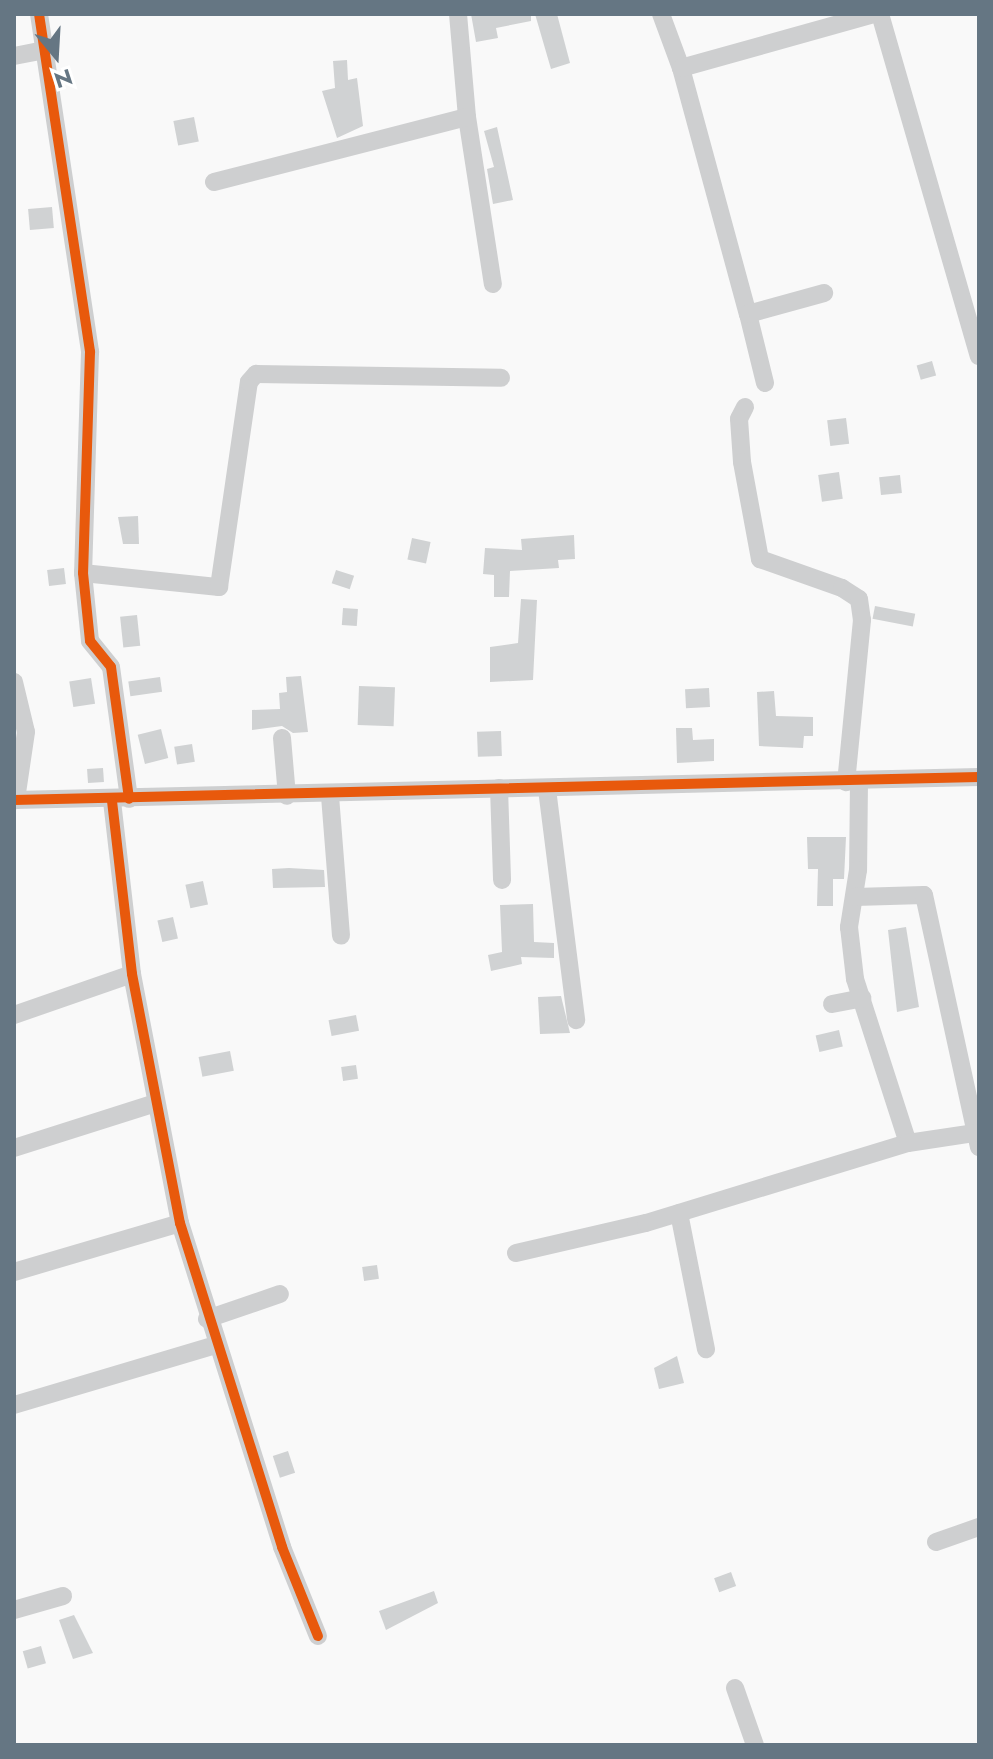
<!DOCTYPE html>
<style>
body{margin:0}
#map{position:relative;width:993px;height:1759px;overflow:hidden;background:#f9f9f9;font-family:Jost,sans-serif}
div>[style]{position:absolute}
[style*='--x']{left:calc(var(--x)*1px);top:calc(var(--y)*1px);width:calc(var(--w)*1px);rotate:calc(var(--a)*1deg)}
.building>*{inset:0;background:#d0d2d3;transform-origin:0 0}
.minor>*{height:18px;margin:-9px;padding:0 9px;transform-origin:9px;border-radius:9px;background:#cecfd0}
.cycleway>*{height:10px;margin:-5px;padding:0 5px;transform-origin:5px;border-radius:5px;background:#e8590c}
span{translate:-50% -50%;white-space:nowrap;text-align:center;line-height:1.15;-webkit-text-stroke:8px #fff;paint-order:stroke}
.frame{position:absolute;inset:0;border:16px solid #657683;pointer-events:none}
.north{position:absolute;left:16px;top:16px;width:80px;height:80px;-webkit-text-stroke:6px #fff;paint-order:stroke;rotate:162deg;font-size:22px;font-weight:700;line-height:32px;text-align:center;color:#657683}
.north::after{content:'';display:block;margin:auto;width:28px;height:36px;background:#657683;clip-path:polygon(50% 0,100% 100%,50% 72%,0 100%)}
</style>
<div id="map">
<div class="building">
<i style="clip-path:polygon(471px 14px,531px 14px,531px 21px,496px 28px,498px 38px,476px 42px)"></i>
<i style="clip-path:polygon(535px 14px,557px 14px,570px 63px,551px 69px)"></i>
<i style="clip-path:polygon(347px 60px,348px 80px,357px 78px,363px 126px,337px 138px,322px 91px,335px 88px,333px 61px)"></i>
<i style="left:194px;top:117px;width:25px;height:21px;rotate:79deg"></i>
<i style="clip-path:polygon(497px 127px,513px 200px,493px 204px,487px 169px,494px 167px,484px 131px)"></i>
<i style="left:52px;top:207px;width:21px;height:24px;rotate:85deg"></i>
<i style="left:932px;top:361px;width:15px;height:16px;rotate:74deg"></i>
<i style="left:846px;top:418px;width:26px;height:19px;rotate:83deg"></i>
<i style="left:839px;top:472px;width:27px;height:21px;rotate:82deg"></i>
<i style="left:900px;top:475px;width:18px;height:21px;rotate:84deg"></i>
<i style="clip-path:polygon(138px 516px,139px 544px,123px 544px,118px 517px)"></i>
<i style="clip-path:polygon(574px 535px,575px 559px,558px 560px,559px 568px,510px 571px,509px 597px,494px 597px,494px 575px,483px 574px,485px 548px,522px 550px,521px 539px)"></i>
<i style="left:412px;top:538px;width:19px;height:22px;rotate:12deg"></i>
<i style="left:64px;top:568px;width:16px;height:17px;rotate:83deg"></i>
<i style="left:336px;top:570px;width:19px;height:14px;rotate:18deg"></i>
<i style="clip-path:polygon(521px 599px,537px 600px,533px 680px,490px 682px,490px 647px,518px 643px)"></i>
<i style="left:875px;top:606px;width:41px;height:13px;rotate:11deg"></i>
<i style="left:343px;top:608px;width:15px;height:17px;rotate:4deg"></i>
<i style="left:137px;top:615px;width:31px;height:17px;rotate:84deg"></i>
<i style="clip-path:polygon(301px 676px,308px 732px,293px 733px,282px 726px,252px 730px,252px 710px,280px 709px,279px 693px,287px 692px,286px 677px)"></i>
<i style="left:160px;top:677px;width:15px;height:32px;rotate:82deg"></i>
<i style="left:91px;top:678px;width:26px;height:22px;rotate:81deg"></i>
<i style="left:359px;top:686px;width:36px;height:39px;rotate:2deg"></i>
<i style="left:709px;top:688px;width:19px;height:24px;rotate:87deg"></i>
<i style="clip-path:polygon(774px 691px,776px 716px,813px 717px,813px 736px,804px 736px,803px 748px,759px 746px,757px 692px)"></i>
<i style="clip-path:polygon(676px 728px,692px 728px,693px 740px,714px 739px,714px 761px,677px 763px)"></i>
<i style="left:161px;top:729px;width:30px;height:24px;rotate:76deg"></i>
<i style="left:501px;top:731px;width:25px;height:24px;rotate:88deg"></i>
<i style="left:192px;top:744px;width:18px;height:18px;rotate:81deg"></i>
<i style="left:103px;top:768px;width:14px;height:16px;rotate:86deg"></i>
<i style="clip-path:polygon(807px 837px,846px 837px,844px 879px,833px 879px,833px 906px,817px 906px,818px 869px,808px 869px)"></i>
<i style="clip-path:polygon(289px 868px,324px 870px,325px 887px,273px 888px,272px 869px)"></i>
<i style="left:203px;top:881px;width:24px;height:18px;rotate:78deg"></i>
<i style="clip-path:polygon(533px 904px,534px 942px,554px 943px,554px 958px,521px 957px,522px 964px,491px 971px,488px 955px,502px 952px,500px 905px)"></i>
<i style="left:173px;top:917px;width:22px;height:16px;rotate:77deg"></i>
<i style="clip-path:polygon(906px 927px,919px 1007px,897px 1012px,888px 930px)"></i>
<i style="clip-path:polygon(561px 996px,570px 1033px,540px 1034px,538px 997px)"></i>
<i style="left:356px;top:1015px;width:16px;height:28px;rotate:79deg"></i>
<i style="left:839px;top:1030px;width:17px;height:24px;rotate:77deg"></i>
<i style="left:230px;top:1051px;width:20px;height:32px;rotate:79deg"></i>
<i style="left:356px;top:1065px;width:14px;height:15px;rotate:82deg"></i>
<i style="left:377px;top:1265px;width:14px;height:15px;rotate:82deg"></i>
<i style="clip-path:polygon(677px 1356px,684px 1383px,659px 1389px,654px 1368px)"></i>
<i style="left:288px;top:1451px;width:23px;height:16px;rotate:72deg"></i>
<i style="left:731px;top:1572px;width:15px;height:18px;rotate:70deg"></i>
<i style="clip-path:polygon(434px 1591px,438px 1603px,386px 1630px,379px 1611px)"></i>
<i style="clip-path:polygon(74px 1615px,93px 1653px,73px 1659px,59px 1620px)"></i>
<i style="left:41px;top:1646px;width:18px;height:19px;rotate:74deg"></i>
</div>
<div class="minor">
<i style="--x:39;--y:14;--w:342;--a:81.4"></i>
<i style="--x:90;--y:352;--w:221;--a:91.8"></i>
<i style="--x:83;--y:573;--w:68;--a:84.1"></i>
<i style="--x:90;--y:641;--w:33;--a:51"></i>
<i style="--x:111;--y:667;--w:133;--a:82.2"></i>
<i style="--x:458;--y:14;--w:103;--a:85"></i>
<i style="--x:467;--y:117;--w:169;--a:81.2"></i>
<i style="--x:661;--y:14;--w:58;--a:69.7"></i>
<i style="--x:681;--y:68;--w:255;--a:74.8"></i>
<i style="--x:880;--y:14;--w:356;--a:73.9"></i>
<i style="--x:14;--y:56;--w:32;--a:-11"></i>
<i style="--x:681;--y:68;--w:201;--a:-15.6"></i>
<i style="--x:214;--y:182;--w:261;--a:-14.4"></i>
<i style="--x:765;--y:383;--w:71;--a:-103.8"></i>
<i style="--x:748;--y:314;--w:79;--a:-15.4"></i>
<i style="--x:745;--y:407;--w:13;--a:117"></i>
<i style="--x:739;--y:419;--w:43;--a:86"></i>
<i style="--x:742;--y:462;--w:99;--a:79.5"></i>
<i style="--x:760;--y:559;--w:87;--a:19.5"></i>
<i style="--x:842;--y:588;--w:20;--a:33"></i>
<i style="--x:859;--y:599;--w:21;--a:82"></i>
<i style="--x:862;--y:620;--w:163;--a:95.6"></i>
<i style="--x:83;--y:573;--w:137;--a:5.9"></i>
<i style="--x:219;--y:587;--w:207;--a:-81.7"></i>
<i style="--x:249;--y:382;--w:11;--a:-49"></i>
<i style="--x:256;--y:374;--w:245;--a:0.9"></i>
<i style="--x:14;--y:682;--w:51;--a:76.5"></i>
<i style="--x:26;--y:732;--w:69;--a:98.4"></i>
<i style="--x:282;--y:738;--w:58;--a:85.1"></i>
<i style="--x:859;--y:781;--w:89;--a:90.6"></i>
<i style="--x:858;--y:870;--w:58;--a:99"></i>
<i style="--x:849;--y:927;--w:52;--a:83.4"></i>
<i style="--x:855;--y:979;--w:172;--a:72.1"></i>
<i style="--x:499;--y:788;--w:92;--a:88.1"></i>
<i style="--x:547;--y:789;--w:233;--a:82.8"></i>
<i style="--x:330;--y:796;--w:140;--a:85.5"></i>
<i style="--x:14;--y:800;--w:965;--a:-1.37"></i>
<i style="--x:112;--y:801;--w:174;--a:83.4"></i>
<i style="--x:132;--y:974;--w:254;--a:79.1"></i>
<i style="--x:180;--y:1223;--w:340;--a:72.5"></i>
<i style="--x:282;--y:1547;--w:96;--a:68"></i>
<i style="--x:855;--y:897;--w:69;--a:-1.7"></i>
<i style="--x:924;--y:895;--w:258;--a:77.7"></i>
<i style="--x:832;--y:1004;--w:31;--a:-11"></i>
<i style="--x:14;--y:1015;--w:125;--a:-19.2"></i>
<i style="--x:14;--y:1148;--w:149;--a:-17.6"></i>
<i style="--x:679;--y:1213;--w:139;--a:78.8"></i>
<i style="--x:516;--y:1253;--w:133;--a:-13"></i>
<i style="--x:646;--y:1223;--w:274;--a:-17"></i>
<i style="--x:908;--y:1143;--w:68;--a:-8.5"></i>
<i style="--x:14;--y:1272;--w:173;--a:-16.4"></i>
<i style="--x:207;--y:1319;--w:77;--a:-18.9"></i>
<i style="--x:14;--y:1405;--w:210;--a:-16.6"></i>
<i style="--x:936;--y:1542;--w:46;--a:-19.2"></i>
<i style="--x:14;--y:1610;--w:51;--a:-15.9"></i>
<i style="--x:735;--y:1688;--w:60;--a:70.7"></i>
</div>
<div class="cycleway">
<i style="--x:39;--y:14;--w:342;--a:81.4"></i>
<i style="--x:90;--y:352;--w:221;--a:91.8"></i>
<i style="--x:83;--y:573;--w:68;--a:84.1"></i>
<i style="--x:90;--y:641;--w:33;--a:51"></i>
<i style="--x:111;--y:667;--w:133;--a:82.2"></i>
<i style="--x:14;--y:800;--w:965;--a:-1.37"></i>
<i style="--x:112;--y:801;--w:174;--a:83.4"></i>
<i style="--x:132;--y:974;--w:254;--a:79.1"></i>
<i style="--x:180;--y:1223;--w:340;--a:72.5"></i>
<i style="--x:282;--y:1547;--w:96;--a:68"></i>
</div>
<div class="frame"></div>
<div class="north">N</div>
</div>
